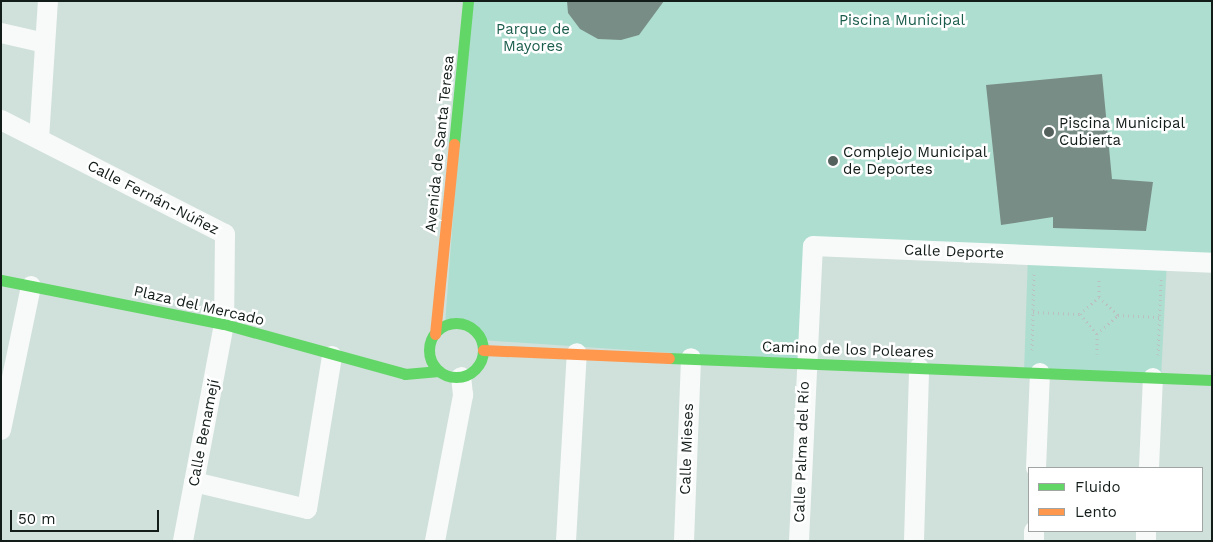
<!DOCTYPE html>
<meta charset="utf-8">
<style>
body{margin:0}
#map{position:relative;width:1213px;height:542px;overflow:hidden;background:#d0e0db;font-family:"Work Sans",sans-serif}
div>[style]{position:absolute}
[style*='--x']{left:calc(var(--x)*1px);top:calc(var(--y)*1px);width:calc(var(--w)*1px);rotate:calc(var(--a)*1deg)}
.green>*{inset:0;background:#aedecf}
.building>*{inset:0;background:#798d87}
.path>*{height:3px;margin-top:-1.5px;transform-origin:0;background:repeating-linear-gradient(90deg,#bbc0bf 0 1px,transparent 0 5px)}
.street>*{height:20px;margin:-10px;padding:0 10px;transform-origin:10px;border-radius:10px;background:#f8fafa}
.fast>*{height:11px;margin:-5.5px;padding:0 5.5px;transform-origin:5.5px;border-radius:5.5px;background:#63d668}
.fast>.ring{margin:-5.5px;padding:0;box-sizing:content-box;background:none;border:11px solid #63d668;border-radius:50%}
.slow>*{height:11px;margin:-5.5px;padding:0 5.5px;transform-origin:5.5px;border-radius:5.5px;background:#ff974d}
.dots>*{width:14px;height:14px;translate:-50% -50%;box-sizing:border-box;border:2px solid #fff;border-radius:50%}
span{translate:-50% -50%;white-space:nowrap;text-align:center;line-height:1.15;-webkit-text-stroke:5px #fff;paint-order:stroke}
.park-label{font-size:15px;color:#1b5d4d}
.poi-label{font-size:15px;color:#121c19}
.left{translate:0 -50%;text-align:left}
.street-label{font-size:15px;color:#121c19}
.frame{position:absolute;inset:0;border:2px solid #121c19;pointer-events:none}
.legend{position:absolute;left:1028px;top:467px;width:175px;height:65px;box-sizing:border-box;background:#fff;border:1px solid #a0a4a3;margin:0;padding:6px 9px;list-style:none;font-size:15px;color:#121c19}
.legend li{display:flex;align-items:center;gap:10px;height:25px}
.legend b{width:25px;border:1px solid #a0a4a3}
.scale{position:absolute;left:10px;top:510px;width:149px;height:22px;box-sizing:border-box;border:2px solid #121c19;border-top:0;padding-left:6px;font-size:15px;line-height:18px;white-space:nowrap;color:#121c19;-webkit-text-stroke:4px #fff;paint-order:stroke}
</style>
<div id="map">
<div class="green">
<i style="clip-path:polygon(469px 1px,1212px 1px,1212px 263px,1167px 261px,1161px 378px,1024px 372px,1028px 255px,814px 246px,805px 362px,481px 340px,468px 326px,445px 325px)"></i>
</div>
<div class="building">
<i style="clip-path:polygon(567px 1px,664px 1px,639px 35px,621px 40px,598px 39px,580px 29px,568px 13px)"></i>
<i style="clip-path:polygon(1102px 74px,1112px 179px,1153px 182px,1146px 231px,1053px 228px,1053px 217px,1001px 225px,986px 85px)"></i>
</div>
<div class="path">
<i style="--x:1099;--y:297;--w:19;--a:-90"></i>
<i style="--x:1033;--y:312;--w:47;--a:2.4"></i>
<i style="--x:1080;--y:314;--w:25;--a:-42"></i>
<i style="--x:1099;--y:297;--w:26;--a:43"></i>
<i style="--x:1118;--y:315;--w:41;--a:2.8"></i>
<i style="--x:1080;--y:314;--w:26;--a:50"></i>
<i style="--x:1097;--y:334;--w:28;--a:-42"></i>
<i style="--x:1032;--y:350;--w:77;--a:-88.5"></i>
<i style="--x:1097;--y:354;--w:20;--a:-90"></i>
<i style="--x:1158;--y:355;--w:76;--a:-87.7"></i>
</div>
<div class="street">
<i style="--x:1;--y:33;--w:45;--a:12.8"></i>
<i style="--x:1;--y:120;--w:251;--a:27"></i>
<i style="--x:225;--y:234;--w:90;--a:90.6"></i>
<i style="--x:224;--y:324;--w:221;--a:100.7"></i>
<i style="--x:39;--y:139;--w:138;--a:-86.3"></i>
<i style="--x:1;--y:430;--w:147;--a:-78.2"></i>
<i style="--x:1036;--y:468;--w:95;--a:-87.6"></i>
<i style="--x:1149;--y:468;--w:90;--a:-87.5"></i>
<i style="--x:194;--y:482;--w:116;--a:13.4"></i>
<i style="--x:307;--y:509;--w:155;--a:-80.7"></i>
<i style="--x:435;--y:541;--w:149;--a:-79.1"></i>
<i style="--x:463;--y:395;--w:18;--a:-96"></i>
<i style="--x:566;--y:541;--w:188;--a:-86.7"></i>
<i style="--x:684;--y:541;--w:183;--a:-87.8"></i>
<i style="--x:799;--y:541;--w:295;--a:-87.3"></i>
<i style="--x:813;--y:246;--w:399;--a:2.4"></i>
<i style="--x:914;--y:541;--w:173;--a:-88.3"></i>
<i style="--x:1034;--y:541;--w:10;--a:-90"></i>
<i style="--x:1146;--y:541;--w:10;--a:-90"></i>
</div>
<div class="fast">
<i style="--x:454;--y:144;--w:144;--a:-84.4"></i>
<i style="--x:1;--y:280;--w:227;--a:11.2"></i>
<i style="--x:224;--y:324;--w:188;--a:15.4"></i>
<i style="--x:405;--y:374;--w:34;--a:-5"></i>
<i class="ring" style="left:429px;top:323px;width:43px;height:43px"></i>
<i style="--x:669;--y:358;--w:543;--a:2.32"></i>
</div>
<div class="slow">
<i style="--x:435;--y:334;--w:191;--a:-84.3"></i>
<i style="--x:483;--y:350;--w:186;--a:2.5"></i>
</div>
<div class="dots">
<i style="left:1049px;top:132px;background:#54615d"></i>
<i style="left:833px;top:161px;background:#54615d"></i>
</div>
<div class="park-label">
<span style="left:902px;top:21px">Piscina Municipal</span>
<span style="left:533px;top:38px">Parque de<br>Mayores</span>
</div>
<div class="poi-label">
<span class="left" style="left:1059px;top:132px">Piscina Municipal<br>Cubierta</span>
<span class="left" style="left:843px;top:161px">Complejo Municipal<br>de Deportes</span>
</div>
<div class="street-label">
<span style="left:440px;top:144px;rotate:-84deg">Avenida de Santa Teresa</span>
<span style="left:153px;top:198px;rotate:27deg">Calle Fernán-Núñez</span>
<span style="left:954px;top:252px;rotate:2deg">Calle Deporte</span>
<span style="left:199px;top:306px;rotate:13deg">Plaza del Mercado</span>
<span style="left:848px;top:350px;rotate:2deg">Camino de los Poleares</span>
<span style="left:204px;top:433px;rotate:-79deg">Calle Benamejí</span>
<span style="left:687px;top:449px;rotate:-88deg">Calle Mieses</span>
<span style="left:802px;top:452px;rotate:-88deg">Calle Palma del Río</span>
</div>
<div class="frame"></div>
<ul class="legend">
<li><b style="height:6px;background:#63d668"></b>Fluido</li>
<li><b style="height:6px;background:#ff974d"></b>Lento</li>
</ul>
<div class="scale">50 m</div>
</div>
